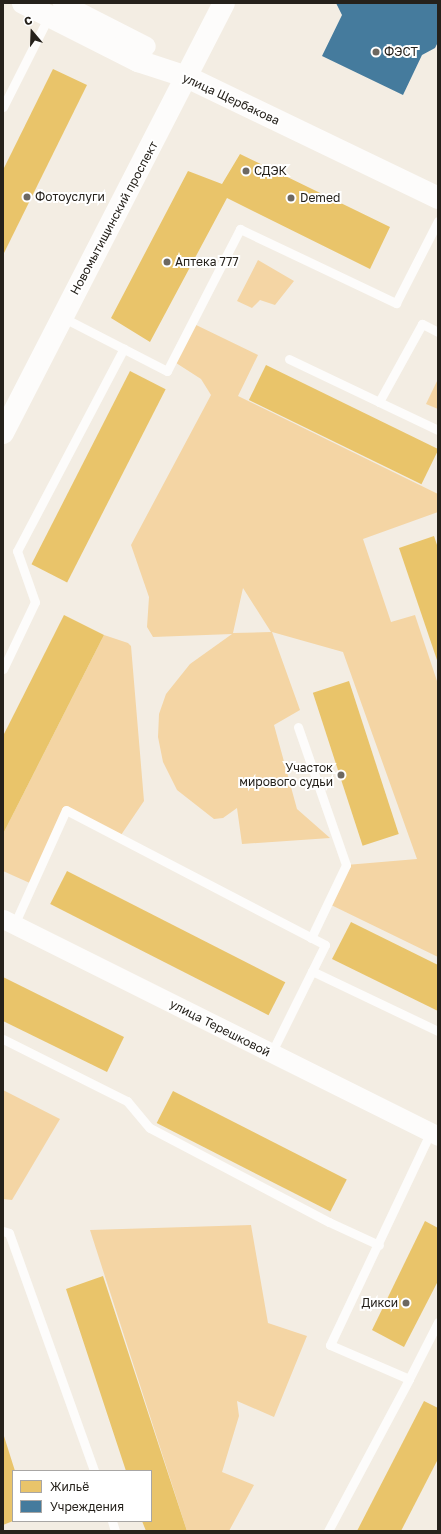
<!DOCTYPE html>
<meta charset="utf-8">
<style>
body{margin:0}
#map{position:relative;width:441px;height:1534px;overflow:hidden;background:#f3ede3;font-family:"Golos Text",sans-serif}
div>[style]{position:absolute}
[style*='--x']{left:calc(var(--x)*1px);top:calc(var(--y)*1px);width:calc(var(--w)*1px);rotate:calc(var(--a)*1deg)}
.green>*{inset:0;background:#f4d5a4}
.homes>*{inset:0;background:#e9c46a;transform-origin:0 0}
.public>*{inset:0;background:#457b9d}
.lane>*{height:9px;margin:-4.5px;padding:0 4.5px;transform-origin:4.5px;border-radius:4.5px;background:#fdfcfb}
.street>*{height:19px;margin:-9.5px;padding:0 9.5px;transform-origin:9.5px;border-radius:9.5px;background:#fdfcfb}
.secondary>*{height:22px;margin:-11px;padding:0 11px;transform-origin:11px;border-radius:11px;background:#fdfcfb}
.dots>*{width:11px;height:11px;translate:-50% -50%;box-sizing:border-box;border:2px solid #fff;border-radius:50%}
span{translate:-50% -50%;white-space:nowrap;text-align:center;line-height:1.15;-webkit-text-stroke:4px #fff;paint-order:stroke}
.poi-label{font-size:12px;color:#25211b}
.left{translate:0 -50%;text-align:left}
.right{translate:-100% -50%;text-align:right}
.street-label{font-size:12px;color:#25211b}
.frame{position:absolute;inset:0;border:4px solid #25211b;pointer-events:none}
.legend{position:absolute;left:12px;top:1470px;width:140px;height:52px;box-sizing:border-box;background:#fff;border:1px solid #a8a6a4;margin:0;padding:5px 7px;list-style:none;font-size:12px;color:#25211b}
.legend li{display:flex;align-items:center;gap:8px;height:20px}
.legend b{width:20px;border:1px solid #a8a6a4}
.north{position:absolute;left:12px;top:12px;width:40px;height:40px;-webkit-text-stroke:3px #fff;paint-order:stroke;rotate:341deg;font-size:11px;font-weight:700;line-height:16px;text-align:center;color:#25211b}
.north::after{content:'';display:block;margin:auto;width:14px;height:18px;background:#25211b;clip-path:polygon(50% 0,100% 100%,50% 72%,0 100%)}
</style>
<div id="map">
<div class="green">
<i style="clip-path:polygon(258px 260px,294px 281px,275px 305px,260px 300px,252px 308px,237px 301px)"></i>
<i style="clip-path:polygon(evenodd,192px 323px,258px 355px,238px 396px,438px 494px,438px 512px,363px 539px,391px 622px,415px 615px,438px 684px,438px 957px,327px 903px,346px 865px,417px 859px,343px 652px,272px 632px,300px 710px,274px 725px,297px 809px,330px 838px,242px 844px,237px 808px,223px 818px,214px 819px,177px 790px,163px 762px,158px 737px,159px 714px,166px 694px,190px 664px,232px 634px,153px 637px,147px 627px,149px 597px,131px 545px,211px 395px,201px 379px,173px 361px,192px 323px,243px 588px,271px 632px,233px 633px,243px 588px)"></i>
<i style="clip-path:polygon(438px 379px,438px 409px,426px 404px)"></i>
<i style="clip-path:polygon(104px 635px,128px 643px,131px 646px,144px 801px,119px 838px,66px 810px,32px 884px,3px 871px,3px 834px)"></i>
<i style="clip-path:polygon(3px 1090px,60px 1119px,12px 1200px,3px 1199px)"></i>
<i style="clip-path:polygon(251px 1225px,268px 1323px,307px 1336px,274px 1417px,237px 1401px,239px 1416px,222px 1472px,254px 1485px,229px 1531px,187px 1531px,90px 1230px)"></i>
</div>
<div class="homes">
<i style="clip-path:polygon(53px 69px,87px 85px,3px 255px,3px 170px)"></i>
<i style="clip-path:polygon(240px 154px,390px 227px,370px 269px,227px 198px,150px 342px,111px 318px,188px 171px,222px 184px)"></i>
<i style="left:266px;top:365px;width:192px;height:39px;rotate:26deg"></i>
<i style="left:130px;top:371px;width:40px;height:217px;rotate:27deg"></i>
<i style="clip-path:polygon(434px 536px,438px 548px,438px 663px,399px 548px)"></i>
<i style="clip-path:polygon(64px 615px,104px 635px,3px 834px,3px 736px)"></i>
<i style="left:349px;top:681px;width:161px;height:38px;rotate:72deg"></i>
<i style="left:67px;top:871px;width:245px;height:37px;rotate:27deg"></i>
<i style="clip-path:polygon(351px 922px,438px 965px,438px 1011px,332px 959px)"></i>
<i style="clip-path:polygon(3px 977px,124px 1037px,107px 1072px,3px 1021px)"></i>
<i style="left:173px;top:1091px;width:195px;height:36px;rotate:27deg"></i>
<i style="clip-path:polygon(425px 1221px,438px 1228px,438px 1281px,404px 1347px,372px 1330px)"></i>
<i style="clip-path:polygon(103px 1276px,187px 1531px,146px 1531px,142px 1521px,151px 1521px,151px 1471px,126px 1471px,66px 1289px)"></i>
<i style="clip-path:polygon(424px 1401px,438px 1408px,438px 1459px,401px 1531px,357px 1531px)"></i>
<i style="clip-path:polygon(3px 1433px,15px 1471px,13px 1471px,13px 1521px,3px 1525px)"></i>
</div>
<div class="public">
<i style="clip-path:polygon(336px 3px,438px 3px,438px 42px,435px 48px,422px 55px,403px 95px,322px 56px,342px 15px)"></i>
</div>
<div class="lane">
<i style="--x:3;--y:107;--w:102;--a:-63.2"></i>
<i style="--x:62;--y:317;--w:118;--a:27.2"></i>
<i style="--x:167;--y:371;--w:160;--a:-62.8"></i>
<i style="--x:240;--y:229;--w:173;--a:25.4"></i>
<i style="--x:396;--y:303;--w:92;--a:-62.9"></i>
<i style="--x:438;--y:332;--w:18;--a:-153"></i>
<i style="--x:422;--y:324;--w:89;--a:118.9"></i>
<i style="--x:379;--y:402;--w:65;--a:25.4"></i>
<i style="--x:289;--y:359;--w:100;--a:25.5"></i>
<i style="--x:3;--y:669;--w:74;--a:-64.5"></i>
<i style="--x:35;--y:602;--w:54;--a:-109.4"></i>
<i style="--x:17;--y:551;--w:229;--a:-62.2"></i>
<i style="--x:298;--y:727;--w:146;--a:70.8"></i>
<i style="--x:346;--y:865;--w:81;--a:115.6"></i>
<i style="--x:14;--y:925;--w:126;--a:-65.7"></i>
<i style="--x:66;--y:810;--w:292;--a:27.5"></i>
<i style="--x:325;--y:945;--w:122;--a:116.4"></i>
<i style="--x:312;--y:971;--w:140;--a:25.5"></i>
<i style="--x:3;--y:1039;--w:139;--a:26.6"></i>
<i style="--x:127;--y:1101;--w:35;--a:50"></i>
<i style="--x:150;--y:1128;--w:202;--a:27.7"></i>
<i style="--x:329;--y:1222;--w:55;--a:24.7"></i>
<i style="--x:3;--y:1231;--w:6;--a:18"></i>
<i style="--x:9;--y:1233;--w:253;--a:70.3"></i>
<i style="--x:409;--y:1379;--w:64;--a:-63"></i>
<i style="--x:112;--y:1521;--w:10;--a:73"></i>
<i style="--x:328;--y:1531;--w:172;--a:-61.9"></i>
<i style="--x:409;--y:1379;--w:86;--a:-156.7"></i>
<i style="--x:330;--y:1345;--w:234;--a:-64.7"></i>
</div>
<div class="street">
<i style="--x:62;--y:3;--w:94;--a:27.1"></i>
<i style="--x:3;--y:919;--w:486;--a:26.5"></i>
</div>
<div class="secondary">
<i style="--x:23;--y:3;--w:129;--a:26.8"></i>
<i style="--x:138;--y:61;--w:52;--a:18.1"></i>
<i style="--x:187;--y:77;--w:279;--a:25.7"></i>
<i style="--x:3;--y:433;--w:483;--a:-62.8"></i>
</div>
<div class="dots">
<i style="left:376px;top:52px;background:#6d6861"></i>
<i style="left:246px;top:171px;background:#6d6861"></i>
<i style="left:27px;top:197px;background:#6d6861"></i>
<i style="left:291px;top:198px;background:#6d6861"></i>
<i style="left:167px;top:262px;background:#6d6861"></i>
<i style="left:341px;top:775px;background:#6d6861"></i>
<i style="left:406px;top:1303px;background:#6d6861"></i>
</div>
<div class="poi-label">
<span class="left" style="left:384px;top:52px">ФЭСТ</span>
<span class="left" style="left:254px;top:171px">СДЭК</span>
<span class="left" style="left:35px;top:197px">Фотоуслуги</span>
<span class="left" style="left:300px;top:198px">Demed</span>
<span class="left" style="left:175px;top:262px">Аптека 777</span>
<span class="right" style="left:333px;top:775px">Участок<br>мирового судьи</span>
<span class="right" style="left:398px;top:1303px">Дикси</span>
</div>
<div class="street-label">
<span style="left:231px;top:99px;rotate:25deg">улица Щербакова</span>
<span style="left:114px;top:218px;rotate:-62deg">Новомытищинский проспект</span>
<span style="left:220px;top:1028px;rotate:27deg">улица Терешковой</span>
</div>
<div class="frame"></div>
<ul class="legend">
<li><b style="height:11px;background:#e9c46a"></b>Жильё</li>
<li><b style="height:11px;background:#457b9d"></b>Учреждения</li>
</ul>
<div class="north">С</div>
</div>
